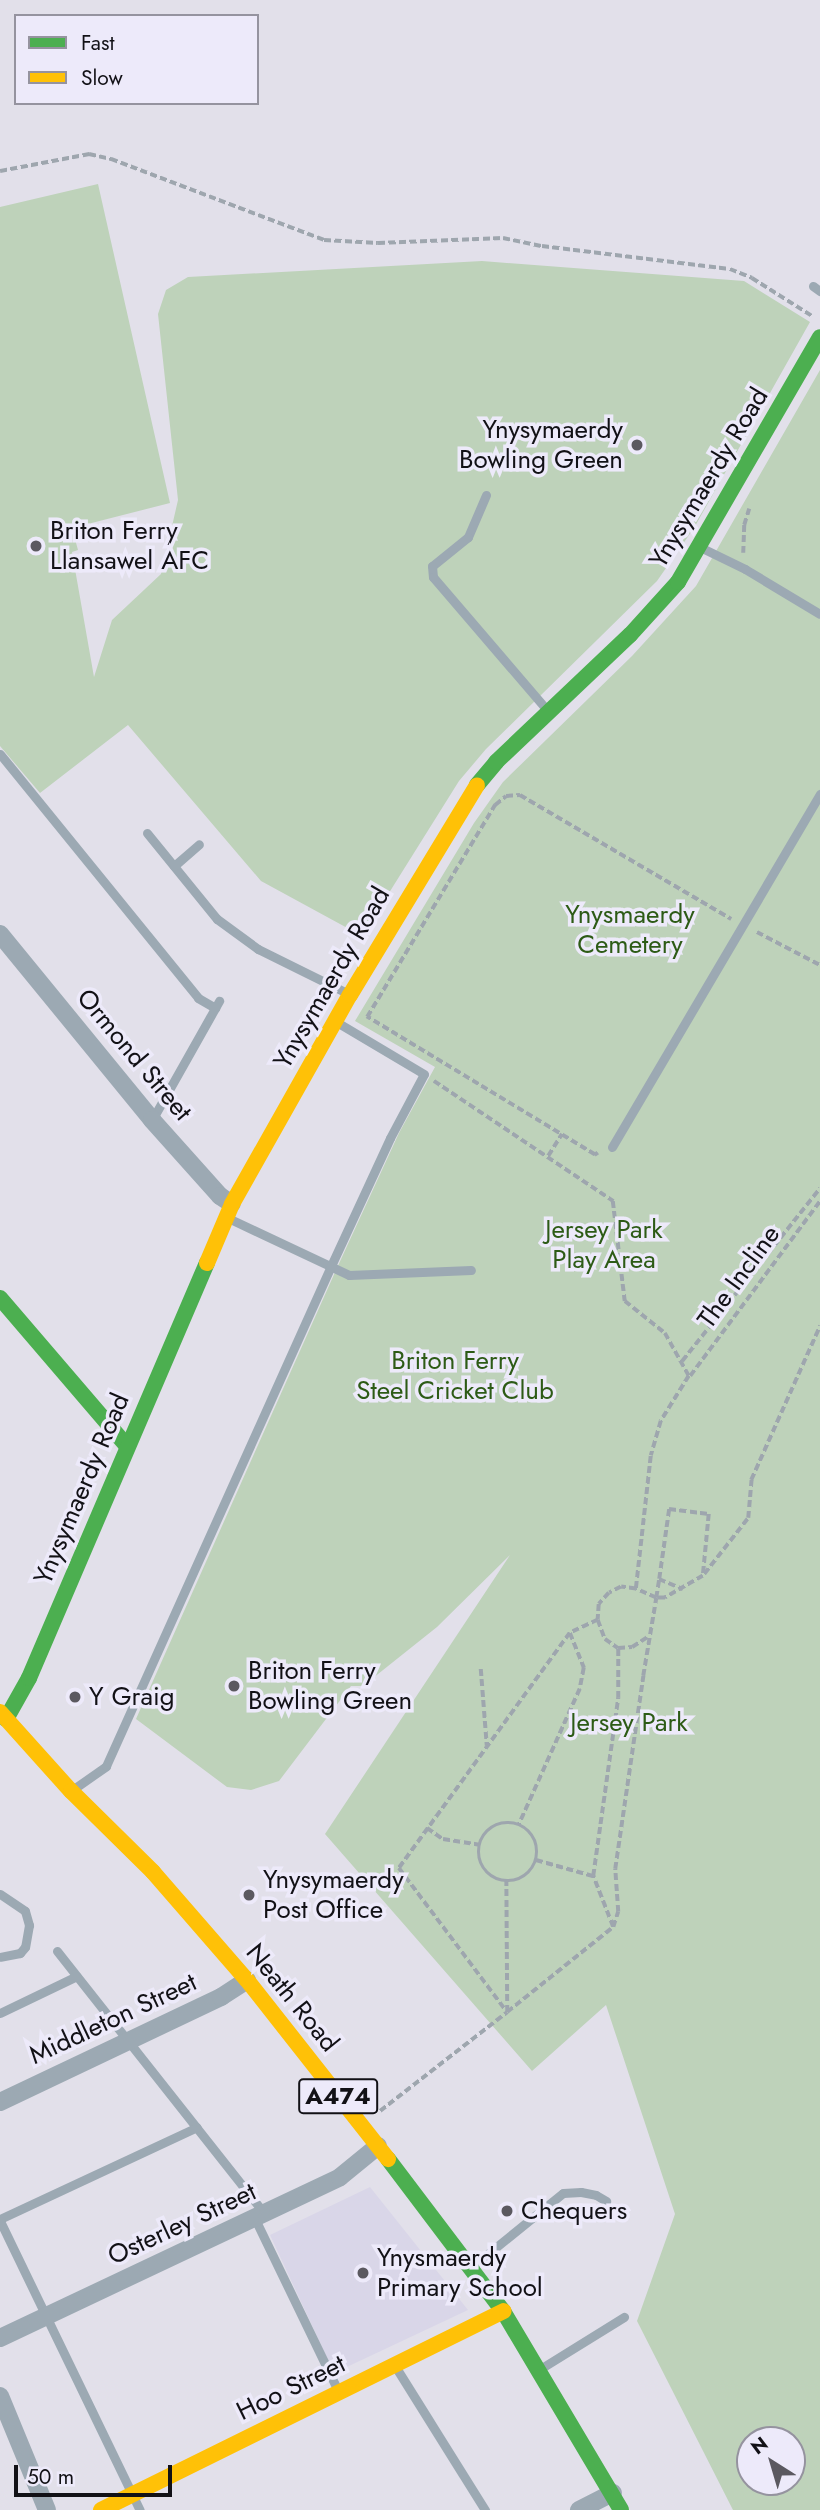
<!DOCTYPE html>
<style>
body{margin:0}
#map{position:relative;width:820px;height:2510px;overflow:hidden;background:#e2e0ea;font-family:Jost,sans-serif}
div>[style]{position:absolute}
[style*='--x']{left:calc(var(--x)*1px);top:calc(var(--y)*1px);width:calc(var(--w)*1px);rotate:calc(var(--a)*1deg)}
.built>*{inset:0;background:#d9d6e8}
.green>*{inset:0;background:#bed2ba}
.path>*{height:3.5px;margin-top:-1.75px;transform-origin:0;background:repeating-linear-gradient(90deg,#9ea6ae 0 7px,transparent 0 10.5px)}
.path>.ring{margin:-1.75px;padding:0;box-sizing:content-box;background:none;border:3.5px solid #9ea6ae;border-radius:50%}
.lane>*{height:9px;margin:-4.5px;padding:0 4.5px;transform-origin:4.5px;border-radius:4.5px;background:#9ca9b3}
.street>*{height:18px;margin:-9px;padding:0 9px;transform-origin:9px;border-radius:9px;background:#9ca9b3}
.fast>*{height:16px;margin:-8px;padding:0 8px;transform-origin:8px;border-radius:8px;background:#4caf50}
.slow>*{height:16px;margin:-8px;padding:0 8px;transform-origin:8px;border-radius:8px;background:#ffc107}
.dots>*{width:19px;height:19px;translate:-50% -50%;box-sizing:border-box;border:4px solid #edeafa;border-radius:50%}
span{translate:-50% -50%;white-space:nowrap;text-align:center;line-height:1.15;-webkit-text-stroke:7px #edeafa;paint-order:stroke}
.shield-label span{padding:2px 5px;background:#edeafa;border:2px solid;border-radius:5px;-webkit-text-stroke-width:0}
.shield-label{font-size:24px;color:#121116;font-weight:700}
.poi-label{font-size:26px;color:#121116}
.right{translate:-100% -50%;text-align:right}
.left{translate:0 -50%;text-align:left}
.street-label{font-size:26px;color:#121116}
.park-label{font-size:26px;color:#2d5b16}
.legend{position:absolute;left:14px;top:14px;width:245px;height:91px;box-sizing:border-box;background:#edeafa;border:2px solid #95939f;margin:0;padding:9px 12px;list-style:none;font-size:21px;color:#121116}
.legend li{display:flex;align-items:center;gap:14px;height:35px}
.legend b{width:35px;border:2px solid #95939f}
.north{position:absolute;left:736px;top:2426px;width:70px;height:70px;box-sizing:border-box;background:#edeafa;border:2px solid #95939f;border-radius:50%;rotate:323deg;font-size:19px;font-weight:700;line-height:28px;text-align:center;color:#121116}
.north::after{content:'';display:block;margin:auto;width:24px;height:32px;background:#5b5960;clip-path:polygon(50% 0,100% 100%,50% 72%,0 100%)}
.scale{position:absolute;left:14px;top:2465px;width:158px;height:32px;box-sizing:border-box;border:4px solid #121116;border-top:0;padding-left:9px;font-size:21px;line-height:24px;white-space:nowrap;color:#121116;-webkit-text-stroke:5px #edeafa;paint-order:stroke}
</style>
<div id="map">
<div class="built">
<i style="clip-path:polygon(370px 2187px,468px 2310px,334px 2373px,270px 2235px)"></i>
</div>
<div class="green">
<i style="clip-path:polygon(98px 184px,170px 503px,72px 528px,78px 550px,72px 552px,94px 677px,112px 620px,161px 574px,178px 500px,158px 314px,166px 290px,188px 277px,482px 261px,744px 281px,810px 322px,694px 528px,657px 581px,486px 749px,459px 781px,362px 936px,261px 881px,128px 725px,40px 793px,0 746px,0 207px)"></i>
<i style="clip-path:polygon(evenodd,820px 370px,820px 2510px,733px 2510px,637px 2321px,675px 2214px,606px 2005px,532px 2071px,325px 1834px,510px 1555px,437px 1627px,363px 1686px,351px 1686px,279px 1781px,251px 1790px,227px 1787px,136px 1719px,336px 1270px,399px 1133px,435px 1067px,355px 1021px,474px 823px,503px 782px,632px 656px,696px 586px,820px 370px,750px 2440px,792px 2440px,792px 2482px,750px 2482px,750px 2440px)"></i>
</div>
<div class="path">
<i style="--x:0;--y:171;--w:91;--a:-10.8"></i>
<i style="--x:89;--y:154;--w:23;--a:13"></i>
<i style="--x:111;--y:159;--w:228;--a:20.8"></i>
<i style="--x:324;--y:240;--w:54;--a:3.2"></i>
<i style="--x:378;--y:243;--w:125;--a:-2.3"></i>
<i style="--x:503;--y:238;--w:40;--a:12"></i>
<i style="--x:542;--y:246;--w:189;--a:7"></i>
<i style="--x:730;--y:269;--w:24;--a:22"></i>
<i style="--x:752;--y:278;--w:71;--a:32.3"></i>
<i style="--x:743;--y:553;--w:28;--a:-88"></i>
<i style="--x:744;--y:525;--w:17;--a:-73"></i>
<i style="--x:757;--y:932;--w:71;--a:27.6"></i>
<i style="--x:434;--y:1081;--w:216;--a:33.8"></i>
<i style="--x:613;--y:1201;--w:101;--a:83.2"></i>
<i style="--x:625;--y:1301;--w:51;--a:38.7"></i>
<i style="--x:665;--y:1333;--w:49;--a:60.8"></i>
<i style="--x:689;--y:1376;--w:53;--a:121.9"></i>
<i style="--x:661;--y:1421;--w:36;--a:106"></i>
<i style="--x:651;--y:1456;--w:134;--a:96.4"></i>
<i style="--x:636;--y:1589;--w:15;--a:-172"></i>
<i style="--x:621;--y:1587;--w:13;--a:153"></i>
<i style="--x:609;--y:1593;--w:15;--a:132"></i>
<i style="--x:599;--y:1604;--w:16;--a:94"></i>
<i style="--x:598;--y:1620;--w:31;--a:155"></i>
<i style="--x:570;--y:1633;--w:38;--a:68"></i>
<i style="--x:584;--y:1668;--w:21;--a:101"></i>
<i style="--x:580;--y:1689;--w:149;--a:114.2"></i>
<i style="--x:598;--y:1153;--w:4;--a:146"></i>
<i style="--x:595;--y:1155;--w:267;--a:-148.8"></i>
<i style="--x:367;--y:1017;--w:248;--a:-58.9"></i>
<i style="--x:495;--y:805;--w:14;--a:-39"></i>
<i style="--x:506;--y:796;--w:14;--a:-4"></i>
<i style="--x:520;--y:795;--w:245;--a:30.4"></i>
<i style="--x:548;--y:1156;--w:26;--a:-58"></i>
<i style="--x:682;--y:1361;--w:221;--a:-51.4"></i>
<i style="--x:690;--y:1376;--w:218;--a:-53.4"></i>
<i style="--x:704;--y:1574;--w:71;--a:-51.8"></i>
<i style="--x:748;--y:1518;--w:38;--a:-85"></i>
<i style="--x:751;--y:1480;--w:169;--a:-65.9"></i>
<i style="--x:659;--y:1579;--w:26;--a:23"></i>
<i style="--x:598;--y:1620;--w:20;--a:70"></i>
<i style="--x:605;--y:1639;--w:16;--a:35"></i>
<i style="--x:618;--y:1648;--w:14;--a:-4"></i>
<i style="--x:632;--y:1647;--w:20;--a:-33"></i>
<i style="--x:570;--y:1633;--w:291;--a:126"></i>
<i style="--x:399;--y:1868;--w:180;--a:53.1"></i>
<i style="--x:507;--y:2012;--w:136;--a:-38.7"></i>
<i style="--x:613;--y:1927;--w:16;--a:-72"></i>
<i style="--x:618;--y:1912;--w:43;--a:-94"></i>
<i style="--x:615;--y:1869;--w:195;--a:-81.7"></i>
<i style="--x:643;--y:1676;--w:79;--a:-80.5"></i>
<i style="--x:656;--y:1598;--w:19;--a:-81"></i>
<i style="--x:659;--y:1579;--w:71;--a:-81.9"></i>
<i style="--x:669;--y:1509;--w:40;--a:7.1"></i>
<i style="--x:709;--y:1514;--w:62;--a:95.5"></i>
<i style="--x:703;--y:1576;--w:44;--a:149.9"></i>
<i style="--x:665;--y:1598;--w:9;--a:180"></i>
<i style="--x:656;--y:1598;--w:22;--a:-156"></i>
<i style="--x:481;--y:1669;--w:77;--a:85.5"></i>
<i class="ring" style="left:479px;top:1823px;width:54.5px;height:54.5px"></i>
<i style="--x:427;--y:1828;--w:19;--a:35"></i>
<i style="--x:443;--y:1839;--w:37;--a:9"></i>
<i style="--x:536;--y:1860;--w:59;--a:15.7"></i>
<i style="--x:613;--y:1927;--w:55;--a:-111.4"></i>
<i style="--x:593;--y:1876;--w:180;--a:-82"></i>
<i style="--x:618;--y:1698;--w:50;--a:-90"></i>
<i style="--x:380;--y:2111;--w:161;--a:-37.9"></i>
<i style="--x:507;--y:2012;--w:132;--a:-90.4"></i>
</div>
<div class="lane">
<i style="--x:813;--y:286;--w:9;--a:36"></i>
<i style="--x:486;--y:495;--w:46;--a:113.2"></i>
<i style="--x:468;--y:537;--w:46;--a:141.1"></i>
<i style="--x:432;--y:566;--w:11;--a:85"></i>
<i style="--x:433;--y:577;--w:177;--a:49.4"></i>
<i style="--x:702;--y:548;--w:48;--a:26"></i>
<i style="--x:745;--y:569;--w:87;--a:31"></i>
<i style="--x:0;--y:754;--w:314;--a:50.9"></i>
<i style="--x:198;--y:998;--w:20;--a:30"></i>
<i style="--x:147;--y:833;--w:111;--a:50.9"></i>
<i style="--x:217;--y:919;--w:51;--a:36.2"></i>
<i style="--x:258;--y:949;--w:102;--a:26.3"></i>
<i style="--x:174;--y:866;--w:33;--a:-41"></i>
<i style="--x:152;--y:1120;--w:137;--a:-60.6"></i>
<i style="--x:612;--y:1147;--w:410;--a:-59.5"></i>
<i style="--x:228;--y:1218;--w:134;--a:25.2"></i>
<i style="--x:349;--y:1275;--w:122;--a:-2.3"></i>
<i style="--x:75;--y:1788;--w:38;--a:-35"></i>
<i style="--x:106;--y:1766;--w:546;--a:-65.78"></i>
<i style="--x:330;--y:1268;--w:143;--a:-65.2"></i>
<i style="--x:390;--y:1138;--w:72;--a:-62"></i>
<i style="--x:424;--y:1074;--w:100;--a:-149.3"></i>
<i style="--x:0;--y:1894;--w:30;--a:34"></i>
<i style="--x:25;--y:1911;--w:15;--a:74"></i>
<i style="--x:29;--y:1925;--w:22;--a:100"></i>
<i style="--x:25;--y:1947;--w:8;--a:130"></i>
<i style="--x:20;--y:1953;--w:20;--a:169"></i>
<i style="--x:57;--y:1951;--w:334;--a:51.7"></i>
<i style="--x:0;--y:2013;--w:85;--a:-25.7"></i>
<i style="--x:0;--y:2219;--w:217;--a:-25"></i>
<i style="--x:255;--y:2219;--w:191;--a:64.2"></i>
<i style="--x:0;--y:2221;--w:321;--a:64.2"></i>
<i style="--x:474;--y:2265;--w:114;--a:-39"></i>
<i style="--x:563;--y:2193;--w:18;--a:-3"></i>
<i style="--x:581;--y:2192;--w:15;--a:11"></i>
<i style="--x:596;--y:2195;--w:12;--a:31"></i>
<i style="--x:395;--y:2366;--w:170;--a:58"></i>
<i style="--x:540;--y:2369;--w:99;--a:-31.8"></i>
</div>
<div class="street">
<i style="--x:0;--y:934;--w:240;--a:50.7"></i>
<i style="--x:152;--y:1120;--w:102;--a:48.2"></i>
<i style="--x:220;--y:1196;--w:14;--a:34"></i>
<i style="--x:0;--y:2102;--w:245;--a:-25.4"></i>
<i style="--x:221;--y:1997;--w:31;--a:-33"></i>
<i style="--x:0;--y:2338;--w:376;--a:-25.3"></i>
<i style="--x:340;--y:2177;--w:49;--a:-39.2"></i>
<i style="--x:0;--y:2396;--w:123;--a:67.6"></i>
<i style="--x:579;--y:2510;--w:38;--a:-27"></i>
</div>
<div class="fast">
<i style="--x:477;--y:785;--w:30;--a:-50"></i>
<i style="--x:496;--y:762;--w:185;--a:-43.5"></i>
<i style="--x:630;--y:635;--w:72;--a:-47.8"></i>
<i style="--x:678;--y:582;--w:283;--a:-59.9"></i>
<i style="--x:0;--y:1298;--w:194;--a:49.4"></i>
<i style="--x:6;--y:1719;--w:47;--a:-60.7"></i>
<i style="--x:29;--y:1678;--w:452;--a:-66.8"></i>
<i style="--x:388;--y:2159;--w:191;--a:52.9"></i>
<i style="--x:503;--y:2311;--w:231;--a:59.3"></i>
</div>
<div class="slow">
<i style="--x:207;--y:1263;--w:64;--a:-67"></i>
<i style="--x:232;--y:1204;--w:240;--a:-60.6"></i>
<i style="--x:350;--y:995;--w:245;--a:-58.8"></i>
<i style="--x:0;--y:1712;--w:106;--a:48.1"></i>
<i style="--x:71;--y:1791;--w:115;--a:44.6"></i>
<i style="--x:153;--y:1872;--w:143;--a:49"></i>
<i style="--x:247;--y:1980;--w:228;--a:51.8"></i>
<i style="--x:101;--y:2510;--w:449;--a:-26.3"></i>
</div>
<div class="dots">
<i style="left:637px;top:445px;background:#5b5960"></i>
<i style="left:36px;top:546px;background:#5b5960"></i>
<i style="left:234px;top:1686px;background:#5b5960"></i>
<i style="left:75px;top:1697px;background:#5b5960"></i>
<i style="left:249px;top:1895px;background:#5b5960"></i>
<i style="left:507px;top:2211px;background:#5b5960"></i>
<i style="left:363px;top:2273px;background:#5b5960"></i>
</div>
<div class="shield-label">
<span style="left:338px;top:2096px">A474</span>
</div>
<div class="poi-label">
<span class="right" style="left:623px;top:445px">Ynysymaerdy<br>Bowling Green</span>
<span class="left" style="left:50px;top:546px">Briton Ferry<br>Llansawel AFC</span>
<span class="left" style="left:248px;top:1686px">Briton Ferry<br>Bowling Green</span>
<span class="left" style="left:89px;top:1697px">Y Graig</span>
<span class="left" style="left:263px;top:1895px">Ynysymaerdy<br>Post Office</span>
<span class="left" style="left:521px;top:2211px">Chequers</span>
<span class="left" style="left:377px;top:2273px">Ynysmaerdy<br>Primary School</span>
</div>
<div class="street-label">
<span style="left:709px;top:478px;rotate:-59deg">Ynysymaerdy Road</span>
<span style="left:332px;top:978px;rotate:-60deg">Ynysymaerdy Road</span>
<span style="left:134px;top:1055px;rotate:50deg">Ormond Street</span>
<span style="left:739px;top:1277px;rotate:-54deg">The Incline</span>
<span style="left:82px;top:1489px;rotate:-67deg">Ynysymaerdy Road</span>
<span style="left:292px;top:1998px;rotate:51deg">Neath Road</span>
<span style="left:113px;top:2019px;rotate:-25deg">Middleton Street</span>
<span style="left:182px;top:2224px;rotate:-25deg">Osterley Street</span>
<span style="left:291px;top:2388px;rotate:-26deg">Hoo Street</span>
</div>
<div class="park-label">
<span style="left:630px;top:930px">Ynysmaerdy<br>Cemetery</span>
<span style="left:604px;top:1245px">Jersey Park<br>Play Area</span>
<span style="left:455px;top:1376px">Briton Ferry<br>Steel Cricket Club</span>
<span style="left:629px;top:1723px">Jersey Park</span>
</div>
<ul class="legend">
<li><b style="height:9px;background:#4caf50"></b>Fast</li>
<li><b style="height:9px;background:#ffc107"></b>Slow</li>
</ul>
<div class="north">N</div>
<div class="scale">50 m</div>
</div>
